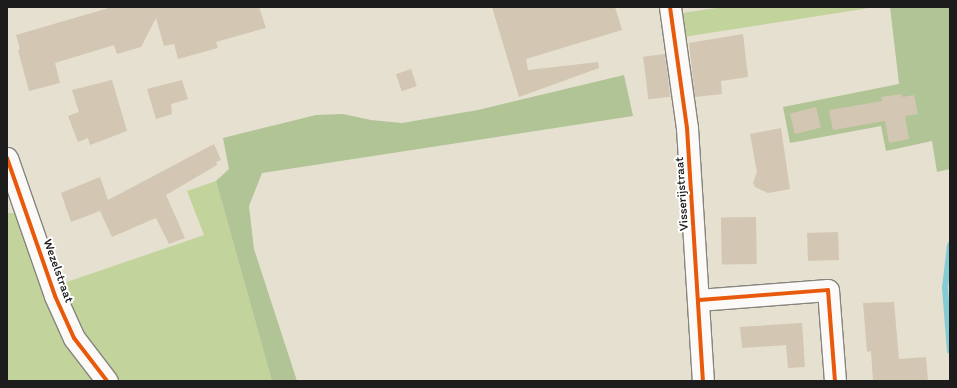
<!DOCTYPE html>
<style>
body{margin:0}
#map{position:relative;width:957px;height:388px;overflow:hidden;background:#e6e0d0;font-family:Itim,sans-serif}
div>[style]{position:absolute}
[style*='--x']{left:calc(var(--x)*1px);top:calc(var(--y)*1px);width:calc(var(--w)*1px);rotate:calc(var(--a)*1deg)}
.green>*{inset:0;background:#c3d39c}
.forest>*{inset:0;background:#b0c495}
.stream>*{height:6px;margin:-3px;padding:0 3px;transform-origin:3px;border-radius:3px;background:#84cbd5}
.building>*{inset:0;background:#d3c6b2;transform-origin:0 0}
.roads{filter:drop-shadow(1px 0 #87847c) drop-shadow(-1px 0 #87847c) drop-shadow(0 1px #87847c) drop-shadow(0 -1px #87847c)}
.minor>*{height:21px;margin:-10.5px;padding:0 10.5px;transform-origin:10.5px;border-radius:10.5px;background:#fbfaf8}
.cycleway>*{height:4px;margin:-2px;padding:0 2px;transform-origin:2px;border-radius:2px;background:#e8590c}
span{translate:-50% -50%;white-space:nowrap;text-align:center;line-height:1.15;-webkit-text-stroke:4px #fff;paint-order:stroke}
.street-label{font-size:13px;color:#1c1c1c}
.frame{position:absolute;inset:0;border:8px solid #1c1c1c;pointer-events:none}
</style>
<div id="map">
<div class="green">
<i style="clip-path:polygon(724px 7px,876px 7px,683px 37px,681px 13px)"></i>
<i style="clip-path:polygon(216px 181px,272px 381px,113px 381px,90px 349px,68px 306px,64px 283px,204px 235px,187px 191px)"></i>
<i style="clip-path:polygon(7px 213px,18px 213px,100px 381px,7px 381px)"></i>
</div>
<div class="forest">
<i style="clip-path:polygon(890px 7px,950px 7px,950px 169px,937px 172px,932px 141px,886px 151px,881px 126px,790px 143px,783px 107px,899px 84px)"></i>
<i style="clip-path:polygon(624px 75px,633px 116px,262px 173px,249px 206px,254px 249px,297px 381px,272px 381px,216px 181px,229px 169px,223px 138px,316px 115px,343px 114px,371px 120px,402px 123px,478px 110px)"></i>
</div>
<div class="stream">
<i style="--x:950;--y:245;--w:43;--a:96.6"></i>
<i style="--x:945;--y:288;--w:63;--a:85.5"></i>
</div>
<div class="building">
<i style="clip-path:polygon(112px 7px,259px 7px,266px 28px,216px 42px,218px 48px,178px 59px,174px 44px,164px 46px,156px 18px,141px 47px,117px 54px,114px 45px,55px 63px,60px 83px,29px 91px,18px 50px,20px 49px,16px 35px)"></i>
<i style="clip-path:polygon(492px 7px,615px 7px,622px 30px,526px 59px,528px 70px,598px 62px,599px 68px,519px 97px)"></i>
<i style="clip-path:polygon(743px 34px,748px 77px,721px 81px,722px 94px,695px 97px,689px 43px)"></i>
<i style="left:665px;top:54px;width:43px;height:22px;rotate:83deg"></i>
<i style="left:411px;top:69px;width:18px;height:16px;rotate:71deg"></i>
<i style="clip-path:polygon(112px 80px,127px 131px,90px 145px,88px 138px,78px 142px,68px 116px,79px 112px,72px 90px)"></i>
<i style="clip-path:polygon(182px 80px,188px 99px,171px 104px,172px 114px,156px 119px,147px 89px)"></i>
<i style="clip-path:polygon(902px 94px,902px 97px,914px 95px,918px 114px,905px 116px,909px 139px,889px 143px,885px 121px,833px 130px,829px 110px,882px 101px,881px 97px)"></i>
<i style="left:816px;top:107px;width:21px;height:27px;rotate:76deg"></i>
<i style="clip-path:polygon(781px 128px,790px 189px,768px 193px,755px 187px,753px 183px,757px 172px,750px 134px)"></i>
<i style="clip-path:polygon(214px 144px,221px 160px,216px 162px,217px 165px,166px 195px,185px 238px,169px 244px,156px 218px,112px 237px,100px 211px,71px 222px,61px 193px,100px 177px,108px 200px)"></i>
<i style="left:756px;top:217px;width:47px;height:35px;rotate:89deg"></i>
<i style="left:838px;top:232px;width:28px;height:31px;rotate:88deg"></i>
<i style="clip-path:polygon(894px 302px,899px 359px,926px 357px,928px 381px,873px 381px,871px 351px,867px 352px,863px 303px)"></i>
<i style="clip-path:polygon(802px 323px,805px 367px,788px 368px,786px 345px,742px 348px,740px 327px)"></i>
</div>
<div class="roads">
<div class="minor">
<i style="--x:670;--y:7;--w:122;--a:82"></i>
<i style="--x:687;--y:128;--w:254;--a:86.4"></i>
<i style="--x:7;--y:158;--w:146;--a:70.8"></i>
<i style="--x:55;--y:296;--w:46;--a:65.7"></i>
<i style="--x:74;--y:338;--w:54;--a:52.5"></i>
<i style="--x:698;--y:300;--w:130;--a:-4.4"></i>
<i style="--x:828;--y:290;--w:91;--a:85.6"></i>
</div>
</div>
<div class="cycleway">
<i style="--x:670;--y:7;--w:122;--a:82"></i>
<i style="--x:687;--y:128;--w:254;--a:86.4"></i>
<i style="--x:7;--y:158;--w:146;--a:70.8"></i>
<i style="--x:55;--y:296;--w:46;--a:65.7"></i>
<i style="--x:74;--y:338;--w:54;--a:52.5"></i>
<i style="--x:698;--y:300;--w:130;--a:-4.4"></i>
<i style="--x:828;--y:290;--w:91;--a:85.6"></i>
</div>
<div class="street-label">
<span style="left:682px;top:194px;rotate:-94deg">Visserijstraat</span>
<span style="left:58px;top:271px;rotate:70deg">Wezelstraat</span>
</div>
<div class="frame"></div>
</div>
